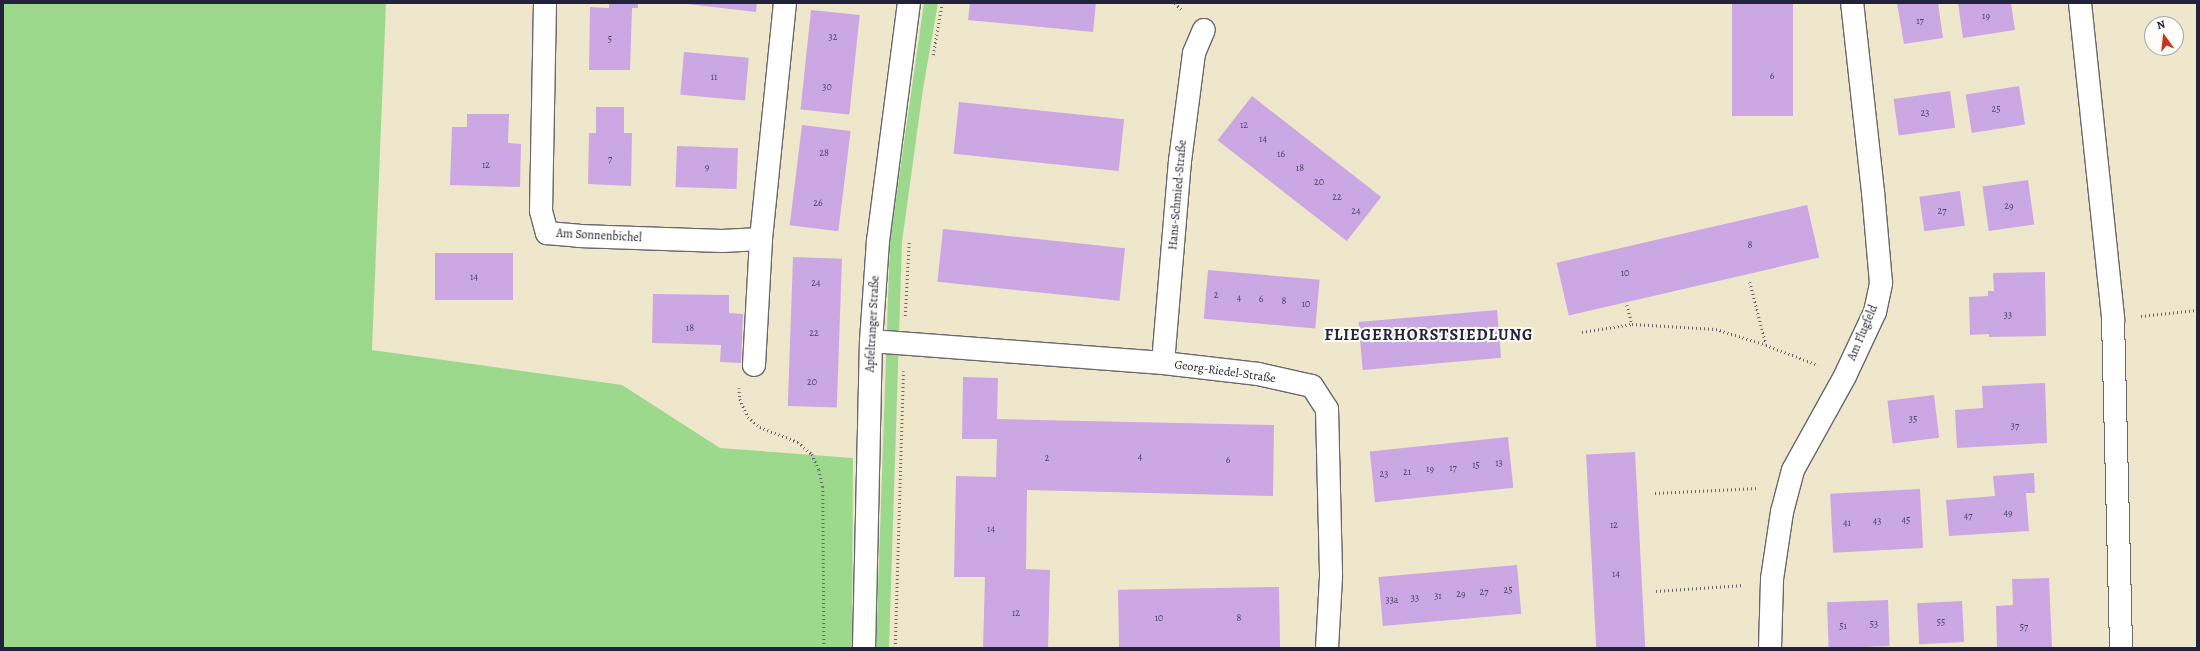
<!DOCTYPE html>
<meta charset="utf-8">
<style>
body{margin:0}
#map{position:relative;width:2200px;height:651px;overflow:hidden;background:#efe7cb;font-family:Alegreya,serif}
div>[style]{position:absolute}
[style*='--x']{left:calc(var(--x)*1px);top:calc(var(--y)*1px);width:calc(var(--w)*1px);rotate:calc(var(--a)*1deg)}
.green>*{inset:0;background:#9dd98d}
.building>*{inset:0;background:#cba8e3;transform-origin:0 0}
.path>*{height:2.5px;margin-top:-1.25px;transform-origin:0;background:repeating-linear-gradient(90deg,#6a676d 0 1px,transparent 0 4px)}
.roads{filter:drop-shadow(1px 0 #6a676d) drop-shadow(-1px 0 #6a676d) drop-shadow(0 1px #6a676d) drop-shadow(0 -1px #6a676d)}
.minor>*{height:22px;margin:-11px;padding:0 11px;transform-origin:11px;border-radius:11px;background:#fff}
span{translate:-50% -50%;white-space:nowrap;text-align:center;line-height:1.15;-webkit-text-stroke:4px #fdfcf7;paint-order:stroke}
.number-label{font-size:10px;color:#4c4465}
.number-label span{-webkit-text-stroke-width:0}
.street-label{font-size:12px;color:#22223b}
.district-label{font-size:16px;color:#22223b;font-weight:700;letter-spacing:1px}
.frame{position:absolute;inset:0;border:4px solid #22223b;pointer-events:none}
.north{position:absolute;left:2144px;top:16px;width:40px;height:40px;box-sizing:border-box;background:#fdfcf7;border:1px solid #a5a5ac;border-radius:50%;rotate:345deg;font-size:11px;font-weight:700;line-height:16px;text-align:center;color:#22223b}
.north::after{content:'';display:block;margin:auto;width:14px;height:18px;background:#c8321e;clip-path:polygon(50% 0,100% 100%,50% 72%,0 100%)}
</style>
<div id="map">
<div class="green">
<i style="clip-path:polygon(3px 3px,386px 3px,372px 350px,622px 385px,720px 448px,853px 458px,852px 648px,3px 648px)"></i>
<i style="clip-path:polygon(924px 3px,938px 3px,923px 89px,902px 242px,889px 648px,876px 648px,890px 241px)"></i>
</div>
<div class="building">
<i style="clip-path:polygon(609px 3px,638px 3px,638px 8px,632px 8px,630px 70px,589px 70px,590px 7px,609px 8px)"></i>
<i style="clip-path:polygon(679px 3px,757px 3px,756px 12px)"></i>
<i style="clip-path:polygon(970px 3px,1096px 3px,1093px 32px,968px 20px)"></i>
<i style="left:1732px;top:3px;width:61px;height:113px"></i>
<i style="clip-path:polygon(1897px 3px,1938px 3px,1943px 38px,1904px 44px)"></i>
<i style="clip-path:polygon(1958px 3px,2011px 3px,2015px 30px,1963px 38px)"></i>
<i style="left:811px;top:10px;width:49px;height:100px;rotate:6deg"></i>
<i style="left:684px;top:52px;width:65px;height:43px;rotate:5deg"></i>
<i style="left:2019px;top:86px;width:39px;height:54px;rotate:81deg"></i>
<i style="left:1950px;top:91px;width:37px;height:57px;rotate:82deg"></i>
<i style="left:1252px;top:96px;width:164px;height:56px;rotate:38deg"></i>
<i style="left:959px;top:102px;width:166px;height:52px;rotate:6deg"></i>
<i style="clip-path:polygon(596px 107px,624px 107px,624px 133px,632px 133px,631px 186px,588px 184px,589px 133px,596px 133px)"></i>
<i style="clip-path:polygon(467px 114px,509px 114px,508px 143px,521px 144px,520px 187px,450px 185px,452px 127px,467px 127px)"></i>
<i style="left:802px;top:125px;width:49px;height:101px;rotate:7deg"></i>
<i style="left:677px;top:146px;width:61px;height:41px;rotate:2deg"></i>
<i style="left:2028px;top:180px;width:45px;height:46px;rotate:82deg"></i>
<i style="left:1960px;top:191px;width:35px;height:41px;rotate:82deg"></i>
<i style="left:1807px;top:205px;width:54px;height:257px;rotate:77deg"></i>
<i style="left:943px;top:229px;width:183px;height:53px;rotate:6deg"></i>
<i style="left:435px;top:253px;width:78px;height:47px"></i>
<i style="left:793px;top:257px;width:49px;height:149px;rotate:2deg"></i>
<i style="left:1208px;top:270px;width:112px;height:49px;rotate:5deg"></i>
<i style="clip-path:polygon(2045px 272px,2046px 336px,1989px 337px,1989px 334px,1970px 335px,1969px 297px,1988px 296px,1988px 291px,1994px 291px,1993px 273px)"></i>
<i style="clip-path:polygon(653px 294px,729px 295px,729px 313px,743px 314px,741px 363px,720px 362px,721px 345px,652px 343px)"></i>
<i style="left:1497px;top:310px;width:48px;height:139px;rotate:85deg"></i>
<i style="clip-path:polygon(963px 377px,998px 378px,997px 419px,1274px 425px,1273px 496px,1027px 490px,1026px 569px,1050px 570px,1048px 648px,983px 648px,985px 577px,954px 577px,956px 476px,996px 477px,997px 439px,962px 439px)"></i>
<i style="clip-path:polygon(2045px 383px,2047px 443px,1957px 448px,1955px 410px,1983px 408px,1982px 386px)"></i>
<i style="left:1934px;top:395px;width:43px;height:47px;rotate:83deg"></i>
<i style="left:1508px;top:437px;width:51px;height:139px;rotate:84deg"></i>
<i style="left:1635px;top:452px;width:196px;height:49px;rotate:87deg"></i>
<i style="clip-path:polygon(2034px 473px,2035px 493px,2026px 493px,2029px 531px,1949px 536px,1946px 500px,1995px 496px,1993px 476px)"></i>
<i style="left:1920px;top:489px;width:59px;height:90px;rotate:87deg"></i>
<i style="left:1517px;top:565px;width:49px;height:139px;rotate:85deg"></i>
<i style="clip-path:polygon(2049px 578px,2052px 648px,1997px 648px,1996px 606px,2013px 605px,2012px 579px)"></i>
<i style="left:1279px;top:587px;width:61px;height:161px;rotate:89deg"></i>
<i style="left:1888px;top:600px;width:46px;height:61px;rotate:88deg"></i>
<i style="left:1962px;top:601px;width:41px;height:45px;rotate:87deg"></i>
</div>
<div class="path">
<i style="--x:1175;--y:3;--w:11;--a:45"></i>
<i style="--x:933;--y:55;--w:53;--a:-80.2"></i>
<i style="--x:1750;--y:282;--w:64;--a:75.5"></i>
<i style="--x:1627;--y:305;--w:20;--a:75"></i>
<i style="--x:905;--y:316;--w:75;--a:-86.9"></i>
<i style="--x:2141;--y:316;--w:56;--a:-6.1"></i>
<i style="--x:1582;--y:332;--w:51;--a:-9.1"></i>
<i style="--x:1632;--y:324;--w:84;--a:3.4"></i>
<i style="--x:1716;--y:329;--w:52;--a:17.7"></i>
<i style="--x:1766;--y:345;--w:56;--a:21"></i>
<i style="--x:739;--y:388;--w:11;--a:85"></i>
<i style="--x:740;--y:399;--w:20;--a:66"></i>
<i style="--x:748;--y:417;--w:16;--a:40"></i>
<i style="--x:760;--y:427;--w:41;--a:21.5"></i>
<i style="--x:798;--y:442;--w:18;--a:41"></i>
<i style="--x:812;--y:454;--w:17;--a:66"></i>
<i style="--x:819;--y:470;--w:17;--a:77"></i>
<i style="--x:823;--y:487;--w:161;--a:89.6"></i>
<i style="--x:1655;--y:493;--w:104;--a:-2.8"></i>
<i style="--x:1656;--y:591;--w:88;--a:-3.9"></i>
<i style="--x:895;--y:648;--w:277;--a:-88.3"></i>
</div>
<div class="roads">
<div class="minor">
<i style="--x:545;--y:3;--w:208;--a:91.1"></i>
<i style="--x:541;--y:211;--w:23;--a:75"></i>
<i style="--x:547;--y:233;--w:32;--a:5"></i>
<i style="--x:579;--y:236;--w:143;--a:2"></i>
<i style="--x:722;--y:241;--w:39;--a:-3"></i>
<i style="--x:761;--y:239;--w:237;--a:-84.2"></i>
<i style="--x:2080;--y:3;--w:318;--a:84"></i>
<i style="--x:2113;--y:319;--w:329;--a:88.6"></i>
<i style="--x:871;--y:341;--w:293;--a:4.3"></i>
<i style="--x:1163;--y:363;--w:96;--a:6.6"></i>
<i style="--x:1258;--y:374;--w:55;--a:12.5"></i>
<i style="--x:1312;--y:386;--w:27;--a:57"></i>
<i style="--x:1327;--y:409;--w:168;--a:88.6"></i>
<i style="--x:1331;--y:577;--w:71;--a:93.2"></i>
<i style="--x:1163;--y:363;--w:203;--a:-85.2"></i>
<i style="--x:1180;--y:161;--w:109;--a:-82.6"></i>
<i style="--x:1194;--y:53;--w:25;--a:-67"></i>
<i style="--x:754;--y:365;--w:126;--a:-86.8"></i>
<i style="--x:864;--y:648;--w:307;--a:-88.7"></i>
<i style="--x:871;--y:341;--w:100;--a:-86"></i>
<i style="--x:878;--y:241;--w:240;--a:-82.6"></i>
<i style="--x:1770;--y:648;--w:69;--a:-88.3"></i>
<i style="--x:1772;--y:579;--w:68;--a:-81.5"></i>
<i style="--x:1782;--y:512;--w:43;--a:-75.3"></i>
<i style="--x:1793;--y:470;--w:107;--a:-61"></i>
<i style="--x:1845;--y:376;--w:71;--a:-64.9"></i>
<i style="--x:1875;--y:312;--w:30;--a:-78"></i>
<i style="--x:1881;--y:283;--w:91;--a:-95"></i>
<i style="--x:1873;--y:192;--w:190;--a:-96.3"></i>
</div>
</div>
<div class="number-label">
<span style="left:1986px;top:16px">19</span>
<span style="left:1920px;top:21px">17</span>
<span style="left:833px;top:37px">32</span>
<span style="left:610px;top:39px">5</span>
<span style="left:1772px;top:76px">6</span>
<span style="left:714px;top:77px">11</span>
<span style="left:827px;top:87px">30</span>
<span style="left:1996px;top:109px">25</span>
<span style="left:1925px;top:113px">23</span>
<span style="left:1244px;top:125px">12</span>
<span style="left:1263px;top:139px">14</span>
<span style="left:824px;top:153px">28</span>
<span style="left:1281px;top:154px">16</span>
<span style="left:610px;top:159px">7</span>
<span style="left:486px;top:165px">12</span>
<span style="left:707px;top:167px">9</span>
<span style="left:1300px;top:168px">18</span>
<span style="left:1319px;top:182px">20</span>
<span style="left:1337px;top:197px">22</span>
<span style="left:818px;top:203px">26</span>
<span style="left:2009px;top:206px">29</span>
<span style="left:1356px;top:211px">24</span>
<span style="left:1942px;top:211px">27</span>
<span style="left:1750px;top:245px">8</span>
<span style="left:1625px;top:273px">10</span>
<span style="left:474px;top:277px">14</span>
<span style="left:816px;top:283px">24</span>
<span style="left:1216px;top:295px">2</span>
<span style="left:1239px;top:298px">4</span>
<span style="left:1261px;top:299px">6</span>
<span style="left:1284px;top:301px">8</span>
<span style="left:1306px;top:304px">10</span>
<span style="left:2008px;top:315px">33</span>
<span style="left:690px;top:328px">18</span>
<span style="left:814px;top:333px">22</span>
<span style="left:812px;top:382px">20</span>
<span style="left:1913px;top:419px">35</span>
<span style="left:2015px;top:426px">37</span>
<span style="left:1140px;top:457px">4</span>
<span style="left:1047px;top:458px">2</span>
<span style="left:1228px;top:460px">6</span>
<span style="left:1499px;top:463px">13</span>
<span style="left:1476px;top:465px">15</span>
<span style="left:1453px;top:468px">17</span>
<span style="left:1430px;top:469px">19</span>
<span style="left:1407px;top:472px">21</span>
<span style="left:1384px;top:474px">23</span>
<span style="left:2008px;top:513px">49</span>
<span style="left:1968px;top:516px">47</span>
<span style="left:1906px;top:520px">45</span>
<span style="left:1877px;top:521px">43</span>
<span style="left:1847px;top:523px">41</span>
<span style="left:1614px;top:525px">12</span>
<span style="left:991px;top:529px">14</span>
<span style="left:1616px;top:574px">14</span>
<span style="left:1508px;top:590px">25</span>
<span style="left:1484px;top:592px">27</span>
<span style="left:1461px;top:594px">29</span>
<span style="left:1438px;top:596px">31</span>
<span style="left:1415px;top:598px">33</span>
<span style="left:1392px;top:600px">33a</span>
<span style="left:1016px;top:613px">12</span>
<span style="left:1159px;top:618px">10</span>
<span style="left:1239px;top:618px">8</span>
<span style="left:1941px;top:622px">55</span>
<span style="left:1874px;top:624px">53</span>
<span style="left:1843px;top:626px">51</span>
<span style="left:2024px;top:627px">57</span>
</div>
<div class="street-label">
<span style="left:1178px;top:195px;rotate:-85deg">Hans-Schmied-Straße</span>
<span style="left:599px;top:236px;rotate:3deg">Am Sonnenbichel</span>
<span style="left:873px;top:324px;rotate:-87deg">Apfeltranger Straße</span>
<span style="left:1863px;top:333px;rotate:-67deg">Am Flugfeld</span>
<span style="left:1225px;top:372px;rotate:8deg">Georg-Riedel-Straße</span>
</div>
<div class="district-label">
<span style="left:1429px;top:335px">FLIEGERHORSTSIEDLUNG</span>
</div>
<div class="frame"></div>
<div class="north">N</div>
</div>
